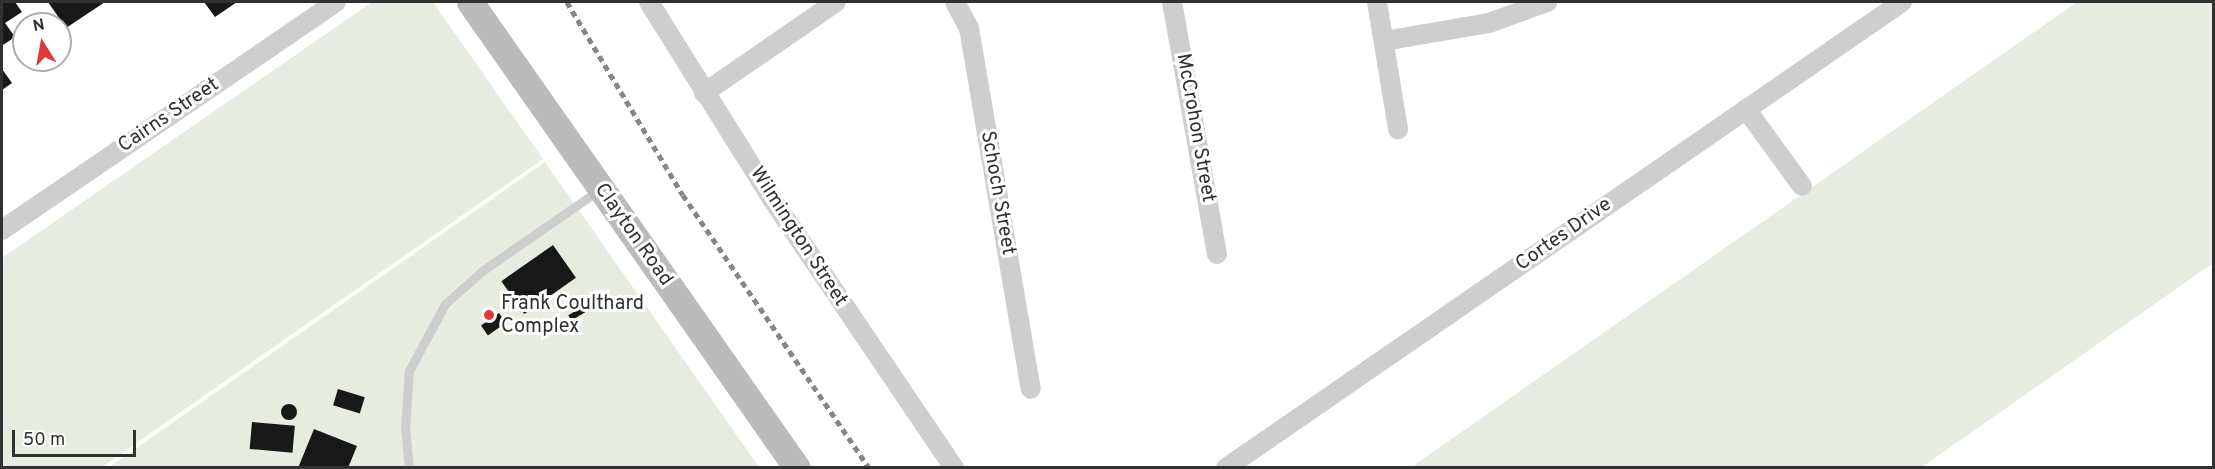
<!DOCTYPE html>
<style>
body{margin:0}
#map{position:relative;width:2215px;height:469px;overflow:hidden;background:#fff;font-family:Overpass,sans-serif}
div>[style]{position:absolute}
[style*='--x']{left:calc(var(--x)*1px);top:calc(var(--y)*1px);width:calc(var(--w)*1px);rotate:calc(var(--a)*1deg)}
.green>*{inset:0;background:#e6ede0}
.building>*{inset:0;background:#181818;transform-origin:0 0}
.round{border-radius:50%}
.lane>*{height:9px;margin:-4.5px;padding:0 4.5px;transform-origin:4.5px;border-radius:4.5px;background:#cecece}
.street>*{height:20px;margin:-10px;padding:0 10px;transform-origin:10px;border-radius:10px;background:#cecece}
.secondary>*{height:27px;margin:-13.5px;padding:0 13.5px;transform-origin:13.5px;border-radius:13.5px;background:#bbb}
.rail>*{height:4.5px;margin-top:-2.25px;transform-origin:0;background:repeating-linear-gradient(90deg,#868686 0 6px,transparent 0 10.5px)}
.dots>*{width:16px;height:16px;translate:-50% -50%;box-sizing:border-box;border:3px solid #fff;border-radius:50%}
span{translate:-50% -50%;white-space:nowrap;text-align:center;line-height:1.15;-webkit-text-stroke:6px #fff;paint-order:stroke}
.street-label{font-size:20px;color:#313131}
.poi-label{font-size:20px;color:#313131}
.left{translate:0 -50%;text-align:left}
.frame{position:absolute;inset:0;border:3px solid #313131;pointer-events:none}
.north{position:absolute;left:12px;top:12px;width:60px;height:60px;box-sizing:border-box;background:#fff;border:2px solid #adadad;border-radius:50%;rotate:349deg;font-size:16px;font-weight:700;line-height:24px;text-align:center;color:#313131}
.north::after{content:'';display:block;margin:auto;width:21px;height:27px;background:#e4373a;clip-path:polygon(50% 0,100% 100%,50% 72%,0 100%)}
.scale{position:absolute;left:12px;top:430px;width:124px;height:27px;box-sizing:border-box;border:3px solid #313131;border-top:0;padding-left:8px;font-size:18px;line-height:21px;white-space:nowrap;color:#313131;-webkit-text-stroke:4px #fff;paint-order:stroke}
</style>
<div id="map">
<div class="green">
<i style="clip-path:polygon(372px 2px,433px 2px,543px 159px,102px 467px,2px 467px,2px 258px)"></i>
<i style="clip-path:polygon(2077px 2px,2213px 2px,2213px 263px,1922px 467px,1410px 468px)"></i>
<i style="clip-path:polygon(545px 162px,759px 467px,108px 468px)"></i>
</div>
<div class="building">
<i style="clip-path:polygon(2px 2px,15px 2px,22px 12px,5px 23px,15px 37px,3px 45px)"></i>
<i style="clip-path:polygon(48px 2px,105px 2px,66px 28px)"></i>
<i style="clip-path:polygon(204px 2px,237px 2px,215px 17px)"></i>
<i style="clip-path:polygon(2px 69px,12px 83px,2px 90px)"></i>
<i style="left:553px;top:245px;width:40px;height:63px;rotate:55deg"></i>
<i style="left:599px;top:295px;width:6px;height:19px;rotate:59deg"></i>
<i style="left:582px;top:307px;width:6px;height:16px;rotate:59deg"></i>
<i style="left:499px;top:313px;width:12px;height:22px;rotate:55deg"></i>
<i style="left:338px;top:389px;width:28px;height:17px;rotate:17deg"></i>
<i class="round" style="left:281px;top:404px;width:16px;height:16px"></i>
<i style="left:252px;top:422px;width:43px;height:27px;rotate:5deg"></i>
<i style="clip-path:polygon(314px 429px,357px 446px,348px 468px,298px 468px)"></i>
</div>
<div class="lane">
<i style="--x:409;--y:468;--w:40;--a:-95.7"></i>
<i style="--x:405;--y:428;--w:57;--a:-86"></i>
<i style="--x:409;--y:371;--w:76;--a:-61.8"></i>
<i style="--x:445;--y:304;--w:50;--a:-41.7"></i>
<i style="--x:482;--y:271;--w:142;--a:-34.7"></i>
</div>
<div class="street">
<i style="--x:649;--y:2;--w:232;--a:58"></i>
<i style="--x:772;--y:199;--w:325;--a:55.9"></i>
<i style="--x:955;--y:2;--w:30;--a:62"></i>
<i style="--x:969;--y:28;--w:366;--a:80.3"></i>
<i style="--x:1172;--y:2;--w:256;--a:79.9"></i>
<i style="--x:1377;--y:2;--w:129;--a:80.6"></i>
<i style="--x:1384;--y:41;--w:107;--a:-9.7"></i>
<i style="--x:1489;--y:23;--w:62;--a:-19.9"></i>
<i style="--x:704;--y:93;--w:160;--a:-34.6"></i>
<i style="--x:1746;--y:109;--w:95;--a:54"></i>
<i style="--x:2;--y:230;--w:404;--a:-34.3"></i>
<i style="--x:1226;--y:468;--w:821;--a:-34.58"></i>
</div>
<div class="secondary">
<i style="--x:470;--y:2;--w:569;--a:54.94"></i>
</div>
<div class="rail">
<i style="--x:567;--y:2;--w:225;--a:59"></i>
<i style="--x:683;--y:195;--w:330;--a:55.7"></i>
</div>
<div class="dots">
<i style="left:489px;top:315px;background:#e4373a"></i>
</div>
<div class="street-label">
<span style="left:169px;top:116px;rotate:-34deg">Cairns Street</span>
<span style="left:1195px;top:128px;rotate:80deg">McCrohon Street</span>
<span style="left:997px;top:193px;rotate:80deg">Schoch Street</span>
<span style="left:633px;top:235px;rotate:55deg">Clayton Road</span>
<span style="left:1564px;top:235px;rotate:-35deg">Cortes Drive</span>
<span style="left:798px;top:237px;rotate:57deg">Wilmington Street</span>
</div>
<div class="poi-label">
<span class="left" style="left:501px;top:316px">Frank Coulthard<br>Complex</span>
</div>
<div class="frame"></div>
<div class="north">N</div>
<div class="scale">50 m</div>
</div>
